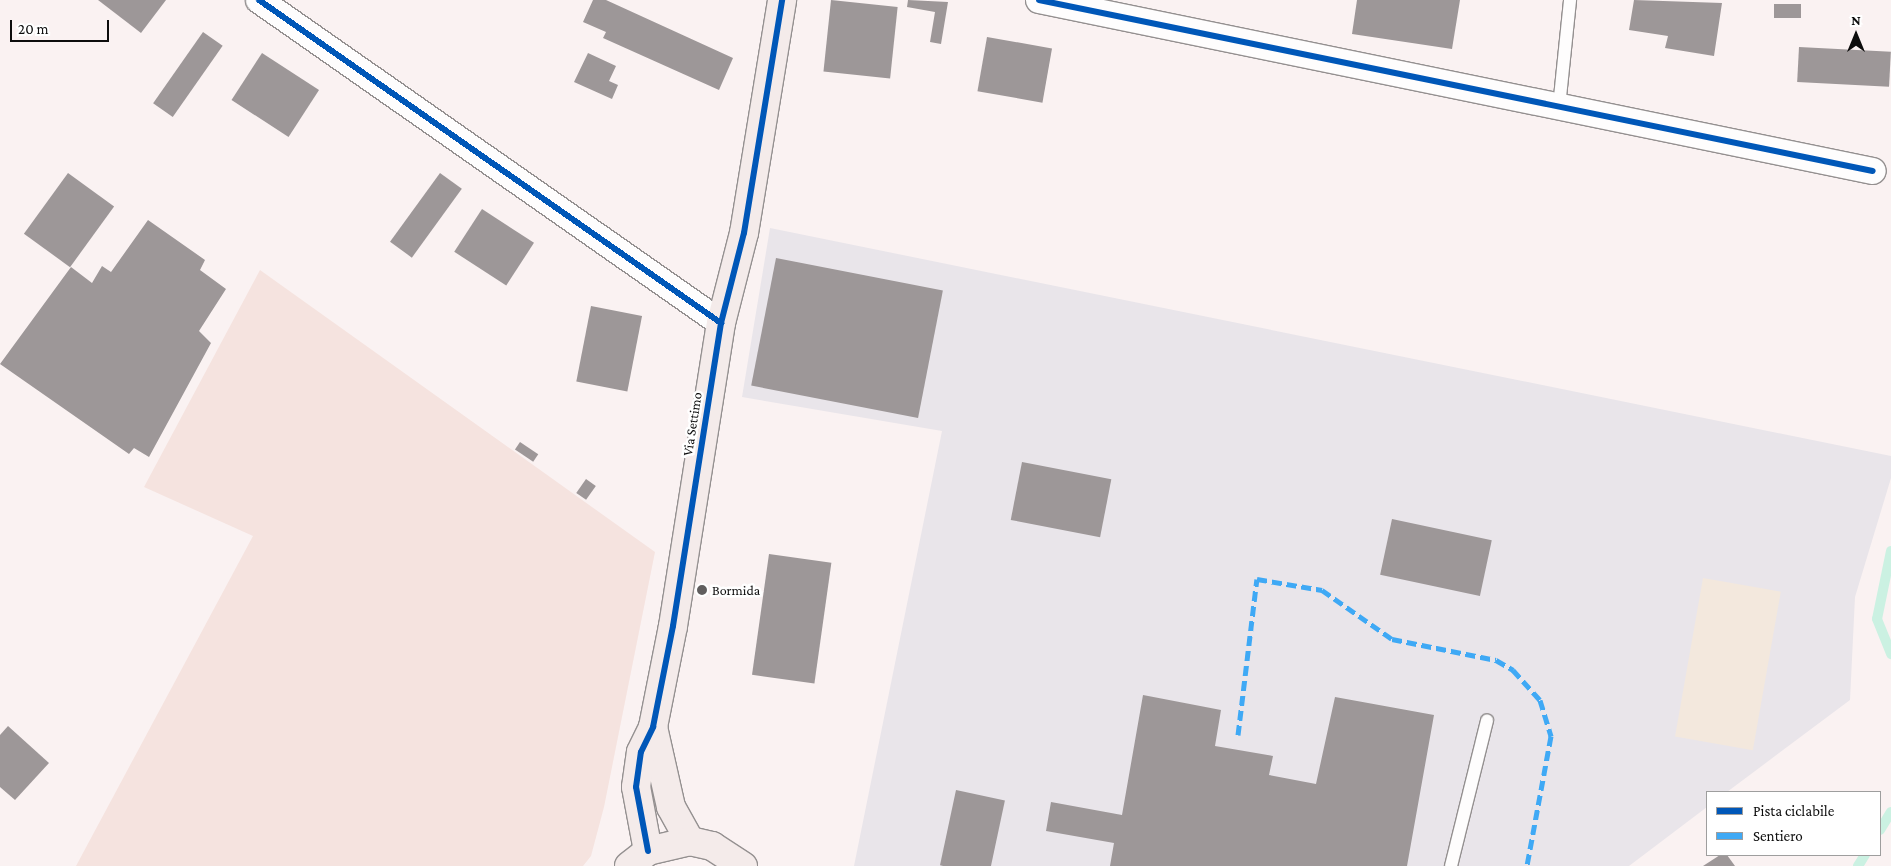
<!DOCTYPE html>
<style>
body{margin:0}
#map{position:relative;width:1891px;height:866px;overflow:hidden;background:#faf2f2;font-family:"Crimson Pro",serif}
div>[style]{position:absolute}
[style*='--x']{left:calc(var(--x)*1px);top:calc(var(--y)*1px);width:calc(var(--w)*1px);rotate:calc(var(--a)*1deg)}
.industrial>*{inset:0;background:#e9e5ea}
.farmland>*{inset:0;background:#f5e3df}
.pitch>*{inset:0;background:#f3e8dd;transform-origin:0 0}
.stream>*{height:10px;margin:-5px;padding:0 5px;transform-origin:5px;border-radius:5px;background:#cbf1e2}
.building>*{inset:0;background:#9d9798;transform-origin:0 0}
.roads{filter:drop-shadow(1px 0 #949090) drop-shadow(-1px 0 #949090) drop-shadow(0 1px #949090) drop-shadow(0 -1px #949090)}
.lane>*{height:12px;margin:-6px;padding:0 6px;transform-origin:6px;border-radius:6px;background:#fefdfd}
.street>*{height:26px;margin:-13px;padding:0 13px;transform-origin:13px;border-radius:13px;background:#fefdfd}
.secondary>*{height:28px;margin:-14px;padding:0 14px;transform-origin:14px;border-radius:14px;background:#f4ebea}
.quiet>*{height:5px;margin-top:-2.5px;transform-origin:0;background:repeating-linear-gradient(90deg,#3fa9f5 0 10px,transparent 0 15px)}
.cycleway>*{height:6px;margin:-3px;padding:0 3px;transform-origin:3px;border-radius:3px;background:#0057b8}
.dots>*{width:14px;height:14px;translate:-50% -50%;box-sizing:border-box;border:2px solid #fff;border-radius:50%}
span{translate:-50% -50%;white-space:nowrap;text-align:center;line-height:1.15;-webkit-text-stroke:5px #fff;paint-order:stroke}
.street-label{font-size:14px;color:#0d0d0d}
.poi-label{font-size:14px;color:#0d0d0d}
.left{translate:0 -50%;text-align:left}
.legend{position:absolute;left:1706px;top:791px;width:175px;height:65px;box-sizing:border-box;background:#fff;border:1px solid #9e9e9e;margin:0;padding:6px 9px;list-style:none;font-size:15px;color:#0d0d0d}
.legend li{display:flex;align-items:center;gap:10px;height:25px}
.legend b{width:25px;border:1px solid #9e9e9e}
.north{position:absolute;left:1831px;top:10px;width:50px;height:50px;-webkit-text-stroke:4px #fff;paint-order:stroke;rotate:0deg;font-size:14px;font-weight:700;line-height:20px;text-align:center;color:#0d0d0d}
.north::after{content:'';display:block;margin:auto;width:18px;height:22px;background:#0d0d0d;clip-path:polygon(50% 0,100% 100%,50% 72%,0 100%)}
.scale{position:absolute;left:10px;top:20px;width:99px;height:22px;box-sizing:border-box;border:2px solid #0d0d0d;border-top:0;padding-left:6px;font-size:15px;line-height:18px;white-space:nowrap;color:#0d0d0d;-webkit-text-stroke:4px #fff;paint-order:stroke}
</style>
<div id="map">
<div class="industrial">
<i style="clip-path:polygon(770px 228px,1891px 456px,1891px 478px,1855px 597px,1850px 700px,1727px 792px,1707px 792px,1707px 807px,1629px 866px,854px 866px,942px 431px,742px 397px)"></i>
</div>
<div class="farmland">
<i style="clip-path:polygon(260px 270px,655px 552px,604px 807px,591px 856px,583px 866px,76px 866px,253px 536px,144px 487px)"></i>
</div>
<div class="pitch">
<i style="left:1703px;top:578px;width:79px;height:161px;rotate:10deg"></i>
</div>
<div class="stream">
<i style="--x:1891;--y:551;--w:69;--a:101.6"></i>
<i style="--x:1877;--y:619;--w:38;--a:68"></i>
<i style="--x:1880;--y:830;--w:21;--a:-59"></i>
<i style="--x:1858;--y:866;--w:13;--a:-58"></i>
</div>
<div class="building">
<i style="clip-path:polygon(98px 0,166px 0,141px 33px)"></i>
<i style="clip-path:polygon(593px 0,606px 0,733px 58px,719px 90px,603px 38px,606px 32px,583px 22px)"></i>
<i style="left:831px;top:0;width:67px;height:72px;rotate:6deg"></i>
<i style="clip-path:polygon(908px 0,948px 2px,941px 44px,930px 42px,935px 12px,907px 7px)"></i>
<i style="clip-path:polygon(1357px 0,1460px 0,1452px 49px,1352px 34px)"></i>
<i style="clip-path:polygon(1634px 0,1722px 3px,1714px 56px,1665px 48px,1668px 36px,1629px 30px)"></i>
<i style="left:1774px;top:4px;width:27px;height:14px"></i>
<i style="left:203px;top:32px;width:24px;height:87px;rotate:35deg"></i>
<i style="left:987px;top:37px;width:66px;height:55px;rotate:10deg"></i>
<i style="left:1799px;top:47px;width:92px;height:35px;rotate:3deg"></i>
<i style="left:262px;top:53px;width:68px;height:56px;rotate:33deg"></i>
<i style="clip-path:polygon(588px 53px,616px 66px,609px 81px,618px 85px,612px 99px,574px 82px)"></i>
<i style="left:68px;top:173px;width:57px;height:75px;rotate:36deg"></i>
<i style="left:440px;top:173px;width:27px;height:85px;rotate:36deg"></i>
<i style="left:482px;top:209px;width:62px;height:51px;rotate:33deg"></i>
<i style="clip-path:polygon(148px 220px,205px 260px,200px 270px,226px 289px,199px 331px,211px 343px,149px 457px,134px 448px,129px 454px,0 364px,71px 267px,92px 283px,102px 266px,111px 272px)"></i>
<i style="left:776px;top:258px;width:170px;height:130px;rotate:11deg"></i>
<i style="left:591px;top:306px;width:52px;height:77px;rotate:11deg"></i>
<i style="left:520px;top:442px;width:22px;height:9px;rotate:34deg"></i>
<i style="left:1022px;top:462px;width:91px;height:59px;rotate:11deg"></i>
<i style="left:586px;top:479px;width:12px;height:17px;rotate:35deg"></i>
<i style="left:1392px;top:519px;width:102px;height:57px;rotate:12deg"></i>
<i style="left:769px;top:554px;width:63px;height:122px;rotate:8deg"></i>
<i style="clip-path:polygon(1143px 695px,1221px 710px,1215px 746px,1273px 756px,1269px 775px,1316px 784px,1335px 697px,1434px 715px,1407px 866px,1110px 866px,1114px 843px,1046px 831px,1051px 802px,1122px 815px)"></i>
<i style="clip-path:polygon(8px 726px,49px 763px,15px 800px,0 787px,0 735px)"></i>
<i style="left:956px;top:790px;width:50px;height:77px;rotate:12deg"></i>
<i style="clip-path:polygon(1720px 855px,1727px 855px,1735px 866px,1703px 866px)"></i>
</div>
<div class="roads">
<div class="lane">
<i style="--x:1559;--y:107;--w:108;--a:-84.1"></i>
<i style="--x:1451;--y:866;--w:150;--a:-76.1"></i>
</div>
<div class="street">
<i style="--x:259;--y:0;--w:564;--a:34.96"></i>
<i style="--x:1039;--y:0;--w:851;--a:11.59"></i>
</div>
<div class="secondary">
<i style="--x:653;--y:727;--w:82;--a:77.3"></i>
<i style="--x:671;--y:807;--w:39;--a:61"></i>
<i style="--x:648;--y:851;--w:65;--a:-100.6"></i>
<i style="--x:636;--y:787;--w:35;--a:-82"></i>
<i style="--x:641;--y:752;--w:28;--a:-64"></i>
<i style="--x:653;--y:727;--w:103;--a:-78.8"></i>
<i style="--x:673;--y:626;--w:307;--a:-81"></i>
<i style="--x:721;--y:323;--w:93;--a:-75.7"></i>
<i style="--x:744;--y:233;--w:236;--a:-80.7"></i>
<i style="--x:629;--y:866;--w:24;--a:-38"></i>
<i style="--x:648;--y:851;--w:43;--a:-13.4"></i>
<i style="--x:690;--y:841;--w:23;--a:13"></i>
<i style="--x:712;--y:846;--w:37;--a:33"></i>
</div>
</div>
<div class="quiet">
<i style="--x:1238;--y:735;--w:157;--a:-83.1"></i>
<i style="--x:1257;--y:579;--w:66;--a:9.6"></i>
<i style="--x:1322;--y:590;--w:85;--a:35"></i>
<i style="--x:1392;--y:639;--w:106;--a:11.4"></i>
<i style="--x:1496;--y:660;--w:20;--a:30"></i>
<i style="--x:1513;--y:670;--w:40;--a:48"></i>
<i style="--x:1540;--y:700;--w:38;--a:73"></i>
<i style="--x:1551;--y:736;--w:132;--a:100.5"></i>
</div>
<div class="cycleway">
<i style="--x:259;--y:0;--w:564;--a:34.96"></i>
<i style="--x:1039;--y:0;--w:851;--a:11.59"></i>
<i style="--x:648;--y:851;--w:65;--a:-100.6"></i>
<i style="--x:636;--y:787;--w:35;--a:-82"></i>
<i style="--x:641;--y:752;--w:28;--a:-64"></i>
<i style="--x:653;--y:727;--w:103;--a:-78.8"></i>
<i style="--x:673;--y:626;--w:307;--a:-81"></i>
<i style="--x:721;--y:323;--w:93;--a:-75.7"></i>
<i style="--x:744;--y:233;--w:236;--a:-80.7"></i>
</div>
<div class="dots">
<i style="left:702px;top:590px;background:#605d5d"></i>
</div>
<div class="street-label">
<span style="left:692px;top:424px;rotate:-81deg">Via Settimo</span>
</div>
<div class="poi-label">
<span class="left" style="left:712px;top:590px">Bormida</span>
</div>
<ul class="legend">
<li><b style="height:6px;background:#0057b8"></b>Pista ciclabile</li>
<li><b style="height:6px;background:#3fa9f5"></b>Sentiero</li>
</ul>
<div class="north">N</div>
<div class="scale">20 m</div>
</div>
